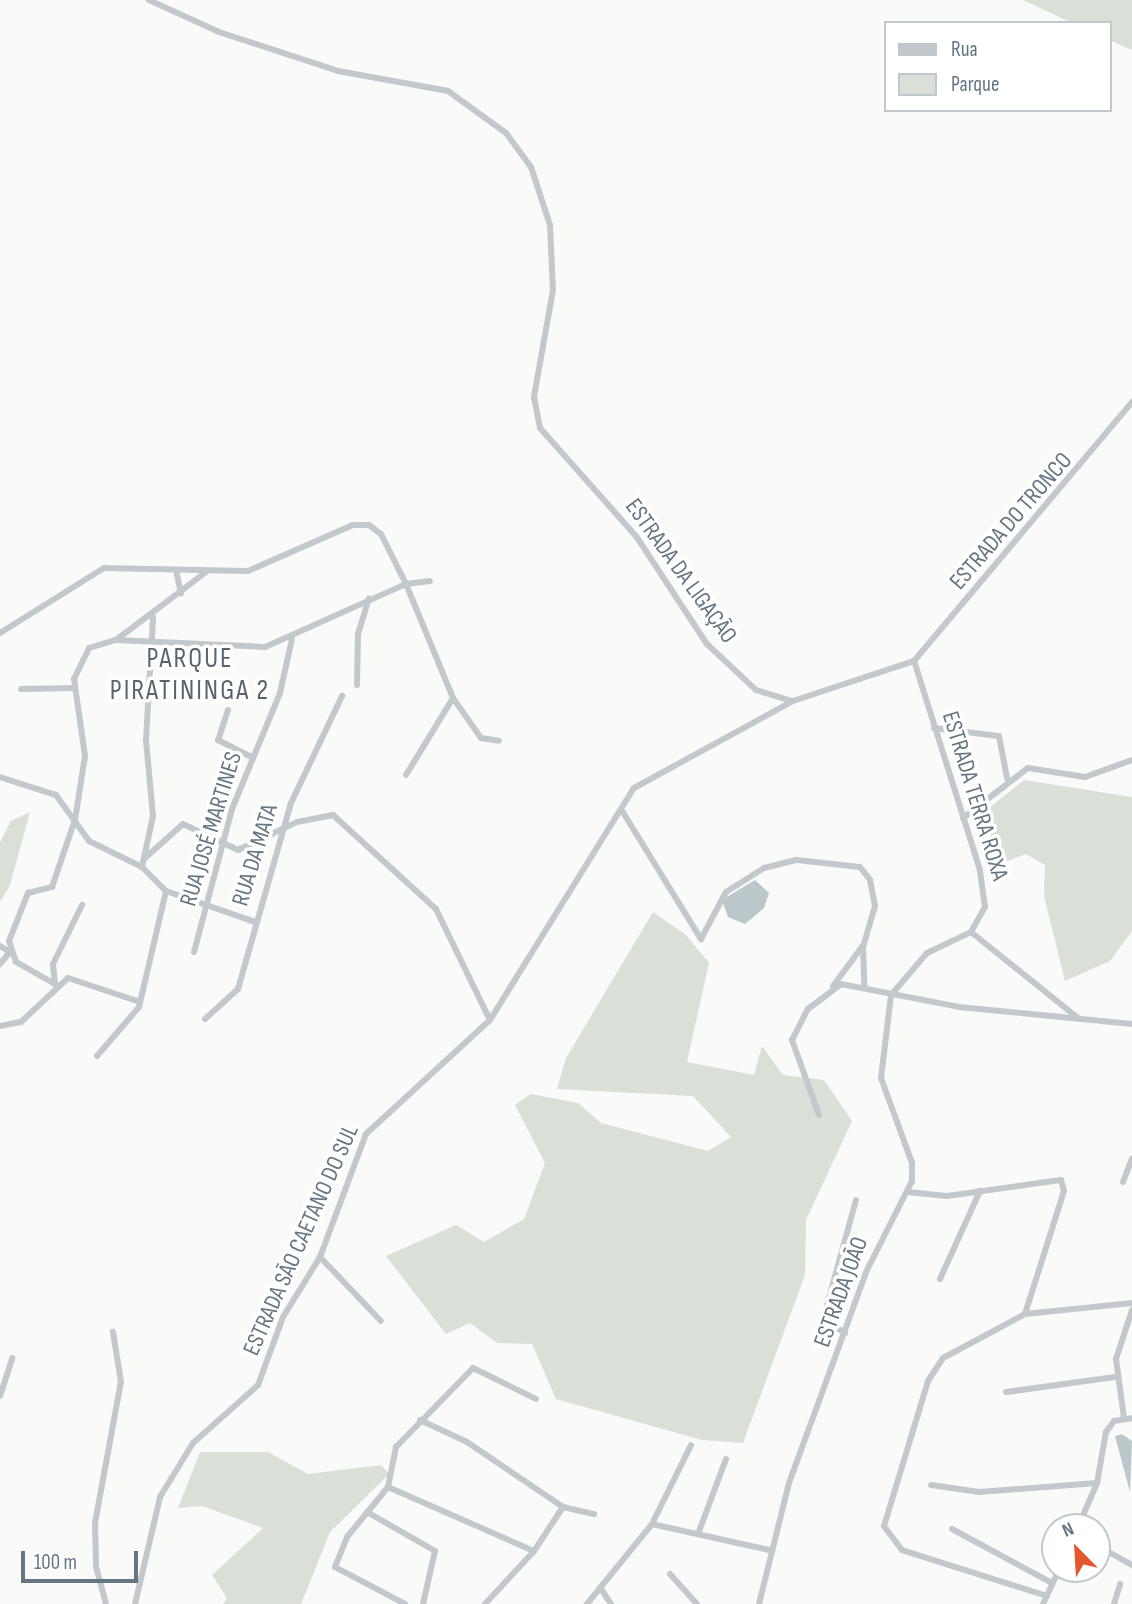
<!DOCTYPE html>
<meta charset="utf-8">
<style>
body{margin:0}
#map{position:relative;width:1132px;height:1604px;overflow:hidden;background:#fafaf8;font-family:"Sofia Sans Condensed",sans-serif}
div>[style]{position:absolute}
[style*='--x']{left:calc(var(--x)*1px);top:calc(var(--y)*1px);width:calc(var(--w)*1px);rotate:calc(var(--a)*1deg)}
.green>*{inset:0;background:#dadfd7}
.water>*{inset:0;background:#bbc7cb}
.minor>*{height:6px;margin:-3px;padding:0 3px;transform-origin:3px;border-radius:3px;background:#c3c8cc}
span{translate:-50% -50%;white-space:nowrap;text-align:center;line-height:1.15;-webkit-text-stroke:7px #fff;paint-order:stroke}
.street-label{font-size:24px;color:#657683}
.quarter-label{font-size:28px;color:#57646e;letter-spacing:2px}
.legend{position:absolute;left:884px;top:21px;width:228px;height:91px;box-sizing:border-box;background:#fff;border:2px solid #c1c8cd;margin:0;padding:9px 12px;list-style:none;font-size:21px;color:#657683}
.legend li{display:flex;align-items:center;gap:14px;height:35px}
.legend b{width:35px;border:2px solid #c1c8cd}
.north{position:absolute;left:1041px;top:1513px;width:70px;height:70px;box-sizing:border-box;background:#fff;border:2px solid #c1c8cd;border-radius:50%;rotate:336deg;font-size:19px;font-weight:700;line-height:28px;text-align:center;color:#657683}
.north::after{content:'';display:block;margin:auto;width:24px;height:32px;background:#e4572e;clip-path:polygon(50% 0,100% 100%,50% 72%,0 100%)}
.scale{position:absolute;left:21px;top:1551px;width:117px;height:32px;box-sizing:border-box;border:4px solid #657683;border-top:0;padding-left:9px;font-size:21px;line-height:24px;white-space:nowrap;color:#657683;-webkit-text-stroke:5px #fff;paint-order:stroke}
</style>
<div id="map">
<div class="green">
<i style="clip-path:polygon(1023px 0,1132px 0,1132px 50px,1109px 40px,1109px 23px,1072px 23px)"></i>
<i style="clip-path:polygon(1024px 780px,1132px 797px,1132px 931px,1110px 961px,1065px 981px,1044px 896px,1045px 865px,1026px 854px,994px 866px,978px 817px)"></i>
<i style="clip-path:polygon(30px 812px,10px 885px,0 902px,0 842px,11px 821px)"></i>
<i style="clip-path:polygon(653px 912px,686px 935px,709px 963px,687px 1062px,754px 1075px,762px 1046px,783px 1075px,824px 1080px,852px 1121px,806px 1220px,805px 1275px,743px 1443px,702px 1440px,556px 1399px,532px 1344px,497px 1343px,470px 1323px,446px 1334px,386px 1256px,456px 1225px,484px 1242px,524px 1219px,545px 1163px,515px 1105px,531px 1094px,578px 1103px,601px 1123px,708px 1151px,731px 1137px,693px 1096px,557px 1089px,566px 1058px)"></i>
<i style="clip-path:polygon(200px 1452px,268px 1452px,308px 1474px,381px 1465px,389px 1474px,330px 1532px,301px 1604px,223px 1604px,227px 1598px,212px 1575px,263px 1528px,202px 1506px,178px 1508px)"></i>
</div>
<div class="water">
<i style="clip-path:polygon(755px 880px,769px 893px,764px 908px,745px 924px,728px 917px,722px 900px)"></i>
<i style="clip-path:polygon(1122px 1434px,1132px 1441px,1130px 1492px,1115px 1436px)"></i>
</div>
<div class="minor">
<i style="--x:149;--y:0;--w:77;--a:24.6"></i>
<i style="--x:219;--y:32;--w:125;--a:18.1"></i>
<i style="--x:338;--y:71;--w:112;--a:10.3"></i>
<i style="--x:448;--y:91;--w:72;--a:35.9"></i>
<i style="--x:506;--y:133;--w:42;--a:53.7"></i>
<i style="--x:531;--y:167;--w:61;--a:71.9"></i>
<i style="--x:550;--y:225;--w:65;--a:87.4"></i>
<i style="--x:553;--y:290;--w:109;--a:100.1"></i>
<i style="--x:534;--y:397;--w:32;--a:79"></i>
<i style="--x:540;--y:428;--w:144;--a:48.4"></i>
<i style="--x:636;--y:536;--w:129;--a:56.7"></i>
<i style="--x:707;--y:644;--w:67;--a:43.2"></i>
<i style="--x:756;--y:690;--w:38;--a:17"></i>
<i style="--x:176;--y:570;--w:24;--a:78"></i>
<i style="--x:0;--y:633;--w:123;--a:-32"></i>
<i style="--x:104;--y:568;--w:144;--a:1.2"></i>
<i style="--x:248;--y:571;--w:115;--a:-23.7"></i>
<i style="--x:353;--y:525;--w:16;--a:0"></i>
<i style="--x:369;--y:525;--w:15;--a:37"></i>
<i style="--x:381;--y:534;--w:56;--a:63.4"></i>
<i style="--x:406;--y:584;--w:123;--a:67.6"></i>
<i style="--x:116;--y:640;--w:113;--a:-37.1"></i>
<i style="--x:914;--y:661;--w:339;--a:-49.9"></i>
<i style="--x:357;--y:685;--w:51;--a:-88.9"></i>
<i style="--x:358;--y:634;--w:37;--a:-73"></i>
<i style="--x:21;--y:689;--w:54;--a:-1.1"></i>
<i style="--x:228;--y:710;--w:32;--a:108"></i>
<i style="--x:218;--y:740;--w:38;--a:27"></i>
<i style="--x:934;--y:728;--w:65;--a:7"></i>
<i style="--x:999;--y:736;--w:43;--a:79.2"></i>
<i style="--x:406;--y:775;--w:90;--a:-58.6"></i>
<i style="--x:453;--y:698;--w:49;--a:55"></i>
<i style="--x:481;--y:738;--w:18;--a:9"></i>
<i style="--x:0;--y:777;--w:59;--a:17.8"></i>
<i style="--x:56;--y:795;--w:57;--a:54.3"></i>
<i style="--x:89;--y:841;--w:59;--a:26.1"></i>
<i style="--x:142;--y:867;--w:34;--a:45"></i>
<i style="--x:166;--y:891;--w:94;--a:19.2"></i>
<i style="--x:621;--y:809;--w:153;--a:58.4"></i>
<i style="--x:701;--y:939;--w:53;--a:-62"></i>
<i style="--x:726;--y:892;--w:45;--a:-32.3"></i>
<i style="--x:764;--y:868;--w:34;--a:-14"></i>
<i style="--x:797;--y:860;--w:63;--a:6.3"></i>
<i style="--x:860;--y:867;--w:16;--a:52"></i>
<i style="--x:870;--y:880;--w:26;--a:79"></i>
<i style="--x:875;--y:906;--w:43;--a:106.3"></i>
<i style="--x:863;--y:947;--w:38;--a:88"></i>
<i style="--x:963;--y:818;--w:82;--a:-37.6"></i>
<i style="--x:1028;--y:768;--w:58;--a:9"></i>
<i style="--x:1085;--y:777;--w:50;--a:-19.9"></i>
<i style="--x:144;--y:859;--w:52;--a:-41.9"></i>
<i style="--x:183;--y:824;--w:61;--a:25.3"></i>
<i style="--x:238;--y:850;--w:65;--a:-25.4"></i>
<i style="--x:297;--y:822;--w:37;--a:-11"></i>
<i style="--x:333;--y:815;--w:139;--a:42.4"></i>
<i style="--x:436;--y:909;--w:123;--a:64.1"></i>
<i style="--x:142;--y:867;--w:52;--a:-77.8"></i>
<i style="--x:153;--y:816;--w:76;--a:-95.3"></i>
<i style="--x:146;--y:740;--w:123;--a:-86.7"></i>
<i style="--x:971;--y:932;--w:137;--a:38.8"></i>
<i style="--x:0;--y:946;--w:12;--a:31"></i>
<i style="--x:10;--y:952;--w:16;--a:130"></i>
<i style="--x:194;--y:952;--w:148;--a:-75.1"></i>
<i style="--x:232;--y:809;--w:126;--a:-67.5"></i>
<i style="--x:280;--y:693;--w:55;--a:-77.5"></i>
<i style="--x:55;--y:984;--w:45;--a:-150.6"></i>
<i style="--x:16;--y:962;--w:22;--a:-108"></i>
<i style="--x:9;--y:941;--w:52;--a:-68.4"></i>
<i style="--x:28;--y:893;--w:25;--a:-14"></i>
<i style="--x:52;--y:887;--w:71;--a:-71.1"></i>
<i style="--x:75;--y:820;--w:65;--a:-81.1"></i>
<i style="--x:85;--y:756;--w:78;--a:-98.1"></i>
<i style="--x:74;--y:679;--w:34;--a:-64"></i>
<i style="--x:89;--y:648;--w:28;--a:-17"></i>
<i style="--x:116;--y:640;--w:149;--a:2.7"></i>
<i style="--x:265;--y:647;--w:154;--a:-24.1"></i>
<i style="--x:406;--y:584;--w:24;--a:-7"></i>
<i style="--x:55;--y:984;--w:20;--a:-96"></i>
<i style="--x:53;--y:964;--w:66;--a:-63.8"></i>
<i style="--x:833;--y:986;--w:49;--a:-53.4"></i>
<i style="--x:205;--y:1019;--w:45;--a:-42.3"></i>
<i style="--x:238;--y:989;--w:193;--a:-74.1"></i>
<i style="--x:291;--y:803;--w:119;--a:-64.5"></i>
<i style="--x:0;--y:1026;--w:21;--a:-11"></i>
<i style="--x:21;--y:1022;--w:64;--a:-43.1"></i>
<i style="--x:68;--y:978;--w:76;--a:18.4"></i>
<i style="--x:97;--y:1056;--w:65;--a:-49.4"></i>
<i style="--x:139;--y:1007;--w:119;--a:-76.9"></i>
<i style="--x:819;--y:1115;--w:80;--a:-109.8"></i>
<i style="--x:792;--y:1040;--w:35;--a:-63"></i>
<i style="--x:808;--y:1009;--w:41;--a:-37.1"></i>
<i style="--x:841;--y:984;--w:120;--a:11"></i>
<i style="--x:959;--y:1007;--w:174;--a:5.6"></i>
<i style="--x:1123;--y:1182;--w:25;--a:-69"></i>
<i style="--x:908;--y:1192;--w:39;--a:6"></i>
<i style="--x:947;--y:1196;--w:115;--a:-8"></i>
<i style="--x:1061;--y:1180;--w:11;--a:75"></i>
<i style="--x:1064;--y:1191;--w:129;--a:107.6"></i>
<i style="--x:320;--y:1257;--w:88;--a:46.4"></i>
<i style="--x:940;--y:1279;--w:97;--a:-65.6"></i>
<i style="--x:845;--y:1333;--w:17;--a:-147"></i>
<i style="--x:831;--y:1324;--w:16;--a:-108"></i>
<i style="--x:826;--y:1309;--w:113;--a:-74.6"></i>
<i style="--x:1006;--y:1392;--w:110;--a:-7.8"></i>
<i style="--x:0;--y:1396;--w:40;--a:-72"></i>
<i style="--x:1124;--y:1418;--w:60;--a:-97.7"></i>
<i style="--x:1116;--y:1359;--w:52;--a:-71.9"></i>
<i style="--x:420;--y:1420;--w:52;--a:25.1"></i>
<i style="--x:467;--y:1442;--w:116;--a:34.1"></i>
<i style="--x:931;--y:1485;--w:49;--a:8.3"></i>
<i style="--x:979;--y:1492;--w:118;--a:-4.4"></i>
<i style="--x:388;--y:1487;--w:159;--a:23.7"></i>
<i style="--x:367;--y:1512;--w:78;--a:29.8"></i>
<i style="--x:435;--y:1551;--w:54;--a:102.8"></i>
<i style="--x:652;--y:1524;--w:120;--a:12.5"></i>
<i style="--x:1078;--y:1527;--w:48;--a:-66.6"></i>
<i style="--x:1097;--y:1483;--w:52;--a:-80"></i>
<i style="--x:1106;--y:1432;--w:14;--a:-54"></i>
<i style="--x:1114;--y:1421;--w:18;--a:-9"></i>
<i style="--x:952;--y:1529;--w:114;--a:28.4"></i>
<i style="--x:698;--y:1534;--w:80;--a:-69.5"></i>
<i style="--x:1105;--y:1550;--w:31;--a:29"></i>
<i style="--x:670;--y:1574;--w:40;--a:48"></i>
<i style="--x:601;--y:1589;--w:18;--a:56"></i>
<i style="--x:1047;--y:1596;--w:152;--a:-162.4"></i>
<i style="--x:902;--y:1550;--w:30;--a:-127"></i>
<i style="--x:884;--y:1526;--w:152;--a:-73.1"></i>
<i style="--x:928;--y:1381;--w:27;--a:-57"></i>
<i style="--x:943;--y:1358;--w:93;--a:-28.2"></i>
<i style="--x:1025;--y:1314;--w:108;--a:-5.9"></i>
<i style="--x:106;--y:1604;--w:39;--a:-105"></i>
<i style="--x:96;--y:1566;--w:43;--a:-91.3"></i>
<i style="--x:95;--y:1523;--w:143;--a:-79.6"></i>
<i style="--x:121;--y:1382;--w:51;--a:-99.1"></i>
<i style="--x:135;--y:1604;--w:110;--a:-76.8"></i>
<i style="--x:160;--y:1497;--w:63;--a:-58.6"></i>
<i style="--x:193;--y:1443;--w:87;--a:-41.7"></i>
<i style="--x:258;--y:1385;--w:72;--a:-69.8"></i>
<i style="--x:283;--y:1317;--w:70;--a:-58.3"></i>
<i style="--x:320;--y:1257;--w:131;--a:-69.5"></i>
<i style="--x:366;--y:1134;--w:168;--a:-42.6"></i>
<i style="--x:490;--y:1020;--w:273;--a:-58.2"></i>
<i style="--x:634;--y:788;--w:181;--a:-28.7"></i>
<i style="--x:793;--y:701;--w:127;--a:-18.3"></i>
<i style="--x:405;--y:1604;--w:79;--a:-152.1"></i>
<i style="--x:335;--y:1567;--w:32;--a:-68"></i>
<i style="--x:347;--y:1537;--w:65;--a:-50.6"></i>
<i style="--x:388;--y:1487;--w:41;--a:-78.7"></i>
<i style="--x:396;--y:1447;--w:110;--a:-45.7"></i>
<i style="--x:473;--y:1368;--w:70;--a:26.2"></i>
<i style="--x:485;--y:1604;--w:72;--a:-47.2"></i>
<i style="--x:534;--y:1551;--w:53;--a:-56.6"></i>
<i style="--x:563;--y:1507;--w:32;--a:13"></i>
<i style="--x:587;--y:1604;--w:103;--a:-50.9"></i>
<i style="--x:652;--y:1524;--w:88;--a:-63.7"></i>
<i style="--x:759;--y:1604;--w:125;--a:-76.1"></i>
<i style="--x:789;--y:1483;--w:227;--a:-69.9"></i>
<i style="--x:867;--y:1270;--w:100;--a:-63.2"></i>
<i style="--x:912;--y:1181;--w:18;--a:-90"></i>
<i style="--x:912;--y:1163;--w:90;--a:-110"></i>
<i style="--x:881;--y:1078;--w:84;--a:-83.1"></i>
<i style="--x:891;--y:995;--w:55;--a:-49.4"></i>
<i style="--x:927;--y:953;--w:49;--a:-25.5"></i>
<i style="--x:971;--y:932;--w:29;--a:-61"></i>
<i style="--x:985;--y:907;--w:37;--a:-98"></i>
<i style="--x:980;--y:870;--w:219;--a:-107.5"></i>
<i style="--x:1043;--y:1604;--w:38;--a:-65"></i>
<i style="--x:1114;--y:1604;--w:21;--a:-73"></i>
</div>
<div class="street-label">
<span style="left:1011px;top:521px;rotate:-49deg">ESTRADA DO TRONCO</span>
<span style="left:681px;top:571px;rotate:54deg">ESTRADA DA LIGAÇÃO</span>
<span style="left:975px;top:796px;rotate:73deg">ESTRADA TERRA ROXA</span>
<span style="left:211px;top:829px;rotate:-73deg">RUA JOSÉ MARTINES</span>
<span style="left:255px;top:855px;rotate:-73deg">RUA DA MATA</span>
<span style="left:301px;top:1240px;rotate:-66deg">ESTRADA SÃO CAETANO DO SUL</span>
<span style="left:841px;top:1292px;rotate:-70deg">ESTRADA JOÃO</span>
</div>
<div class="quarter-label">
<span style="left:190px;top:675px">PARQUE<br>PIRATININGA 2</span>
</div>
<ul class="legend">
<li><b style="height:9px;background:#c3c8cc"></b>Rua</li>
<li><b style="height:19px;background:#dadfd7"></b>Parque</li>
</ul>
<div class="north">N</div>
<div class="scale">100 m</div>
</div>
